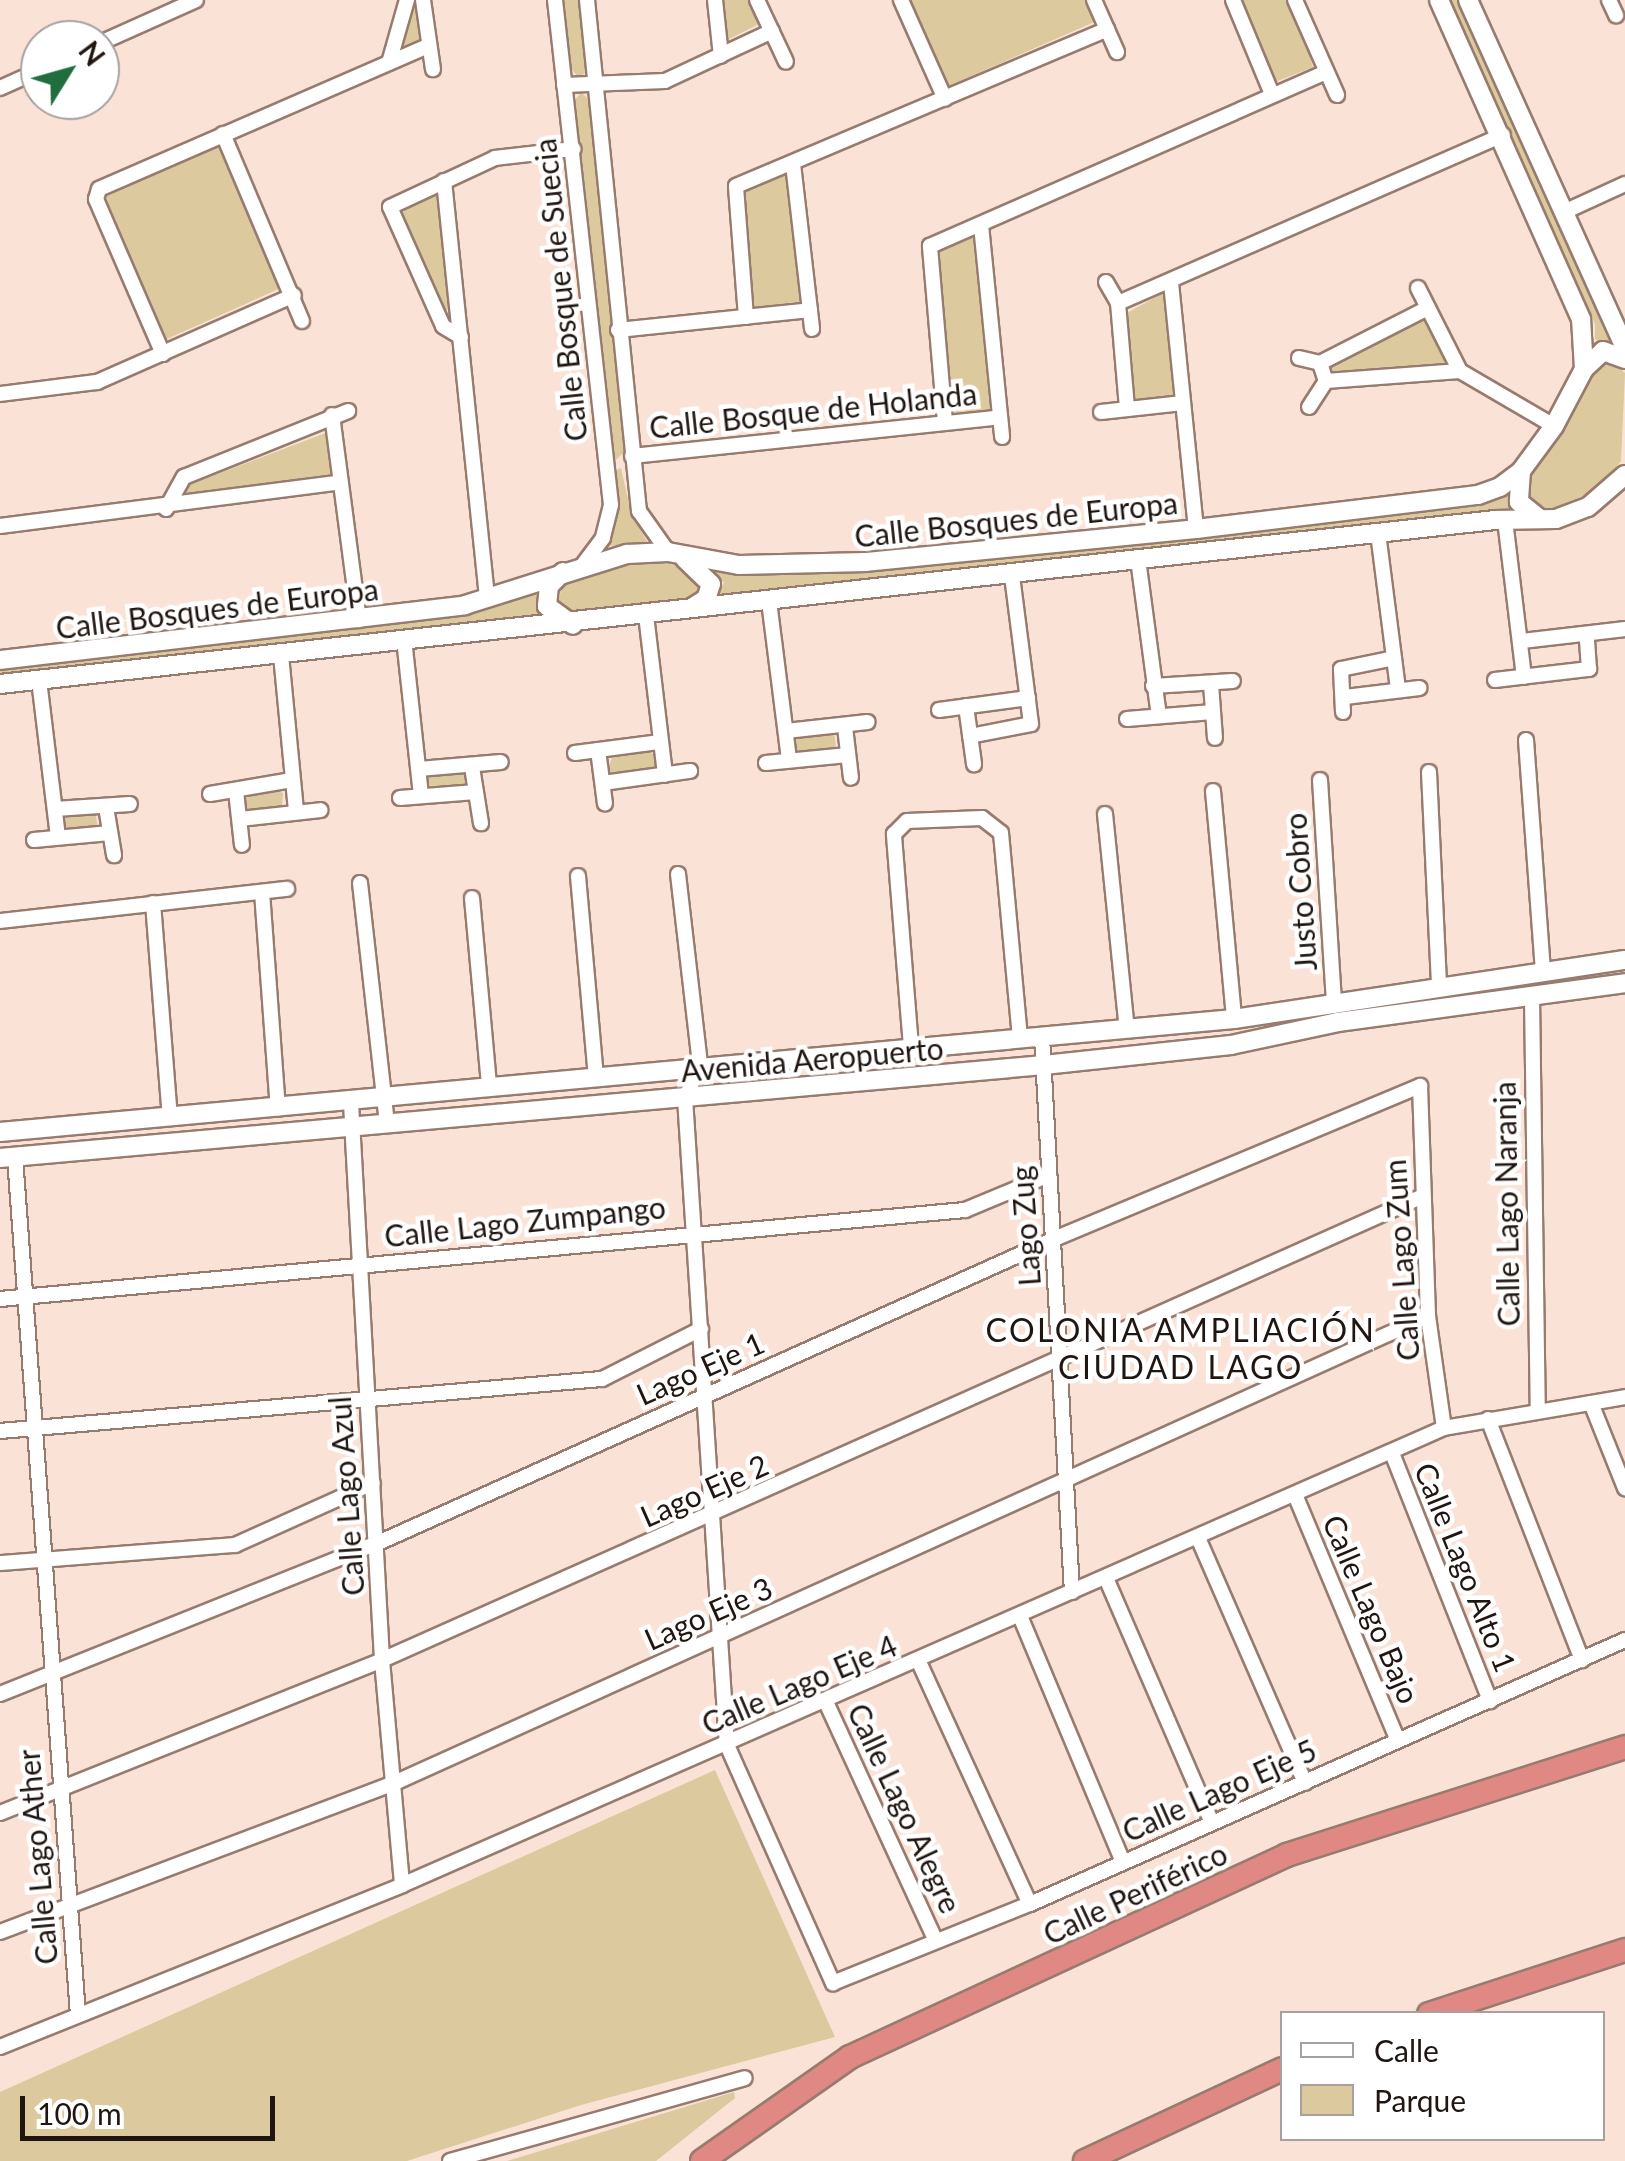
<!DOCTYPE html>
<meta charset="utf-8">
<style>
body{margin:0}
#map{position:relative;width:1625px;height:2161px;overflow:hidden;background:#fbe2d6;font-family:Lato,sans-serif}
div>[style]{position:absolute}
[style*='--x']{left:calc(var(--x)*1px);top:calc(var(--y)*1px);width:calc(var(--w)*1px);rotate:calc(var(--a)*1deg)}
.green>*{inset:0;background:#dcc99d;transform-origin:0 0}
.roads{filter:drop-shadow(2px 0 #977b6e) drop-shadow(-2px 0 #977b6e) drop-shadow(0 2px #977b6e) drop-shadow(0 -2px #977b6e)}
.minor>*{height:14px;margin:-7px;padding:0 7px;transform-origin:7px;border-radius:7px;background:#fff}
.tertiary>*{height:18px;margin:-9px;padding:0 9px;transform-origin:9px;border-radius:9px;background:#fff}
.trunk>*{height:22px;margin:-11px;padding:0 11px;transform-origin:11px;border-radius:11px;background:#e08884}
span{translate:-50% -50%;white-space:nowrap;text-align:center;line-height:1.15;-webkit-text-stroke:9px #fff;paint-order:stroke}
.street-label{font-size:30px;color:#201510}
.neighbourhood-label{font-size:32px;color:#201510;letter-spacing:2.5px}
.legend{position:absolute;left:1280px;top:2011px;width:325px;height:130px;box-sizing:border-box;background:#fff;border:2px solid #a6a19f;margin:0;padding:12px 18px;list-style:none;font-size:30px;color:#201510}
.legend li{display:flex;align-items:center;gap:20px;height:50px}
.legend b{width:50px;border:2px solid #a6a19f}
.north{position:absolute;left:20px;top:20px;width:100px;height:100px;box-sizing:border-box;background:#fff;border:2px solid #a6a19f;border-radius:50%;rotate:53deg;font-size:28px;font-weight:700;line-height:40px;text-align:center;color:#201510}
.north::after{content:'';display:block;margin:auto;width:35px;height:45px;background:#206e3d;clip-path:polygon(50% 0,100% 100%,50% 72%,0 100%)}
.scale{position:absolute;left:20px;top:2096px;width:255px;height:45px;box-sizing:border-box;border:5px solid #201510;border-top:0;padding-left:12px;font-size:30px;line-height:35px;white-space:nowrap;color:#201510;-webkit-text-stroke:8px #fff;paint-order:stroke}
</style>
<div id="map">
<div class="green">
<i style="clip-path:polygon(563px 0,580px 0,587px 71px,579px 78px,571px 69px)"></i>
<i style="clip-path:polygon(723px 0,752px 0,763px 22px,727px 40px)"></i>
<i style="clip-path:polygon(908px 0,1089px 0,1099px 20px,946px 87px)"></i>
<i style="clip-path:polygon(1238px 0,1293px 0,1313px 67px,1275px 82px)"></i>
<i style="clip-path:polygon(1447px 0,1466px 0,1613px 340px,1605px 345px,1595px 339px,1595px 324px)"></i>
<i style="clip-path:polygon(417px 2px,423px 45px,397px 52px,409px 8px)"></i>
<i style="clip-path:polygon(581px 93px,590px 100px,624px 452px,616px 460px,608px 452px,573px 102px)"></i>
<i style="left:219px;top:146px;width:155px;height:128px;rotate:66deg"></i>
<i style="left:788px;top:175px;width:127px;height:49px;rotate:83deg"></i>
<i style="clip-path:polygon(438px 191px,453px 306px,444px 312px,398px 215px)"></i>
<i style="clip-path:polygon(976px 236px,993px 414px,953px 417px,932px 260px,941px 246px)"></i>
<i style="clip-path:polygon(1167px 291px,1175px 398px,1133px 402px,1125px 314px)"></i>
<i style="clip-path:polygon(1425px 315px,1449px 362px,1335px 376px,1330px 363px)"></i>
<i style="clip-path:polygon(1612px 361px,1625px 373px,1621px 461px,1596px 490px,1550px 510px,1531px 504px,1525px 486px,1588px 370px)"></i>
<i style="clip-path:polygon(328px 432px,334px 488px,181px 501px,186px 486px)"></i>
<i style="clip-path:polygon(621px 468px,631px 513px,648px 543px,608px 546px,617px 519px,611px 473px)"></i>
<i style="clip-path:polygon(1510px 486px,1523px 517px,712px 599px,724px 583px,712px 570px,856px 573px,1487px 502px)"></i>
<i style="clip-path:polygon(642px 560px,689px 567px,704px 586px,695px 601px,574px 615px,557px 604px,563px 584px)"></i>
<i style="clip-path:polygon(536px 589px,545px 620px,0 678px,0 666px,407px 622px,503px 605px)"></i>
<i style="left:834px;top:731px;width:16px;height:40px;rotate:83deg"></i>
<i style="clip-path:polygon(647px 751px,656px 755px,659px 767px,651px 772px,620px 776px,607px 770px,613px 756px)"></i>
<i style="clip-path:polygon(464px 772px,469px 782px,463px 788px,424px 785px,427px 776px)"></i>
<i style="clip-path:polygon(274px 790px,283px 793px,282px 807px,246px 810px,246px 798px)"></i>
<i style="left:95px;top:812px;width:16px;height:37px;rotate:79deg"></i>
<i style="clip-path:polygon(715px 1770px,835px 2037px,581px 2105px,407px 2161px,0 2161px,0 2092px)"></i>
<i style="clip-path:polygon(734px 2092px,735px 2098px,656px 2161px,507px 2161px)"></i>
</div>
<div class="roads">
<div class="minor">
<i style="--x:423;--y:0;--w:70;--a:81.8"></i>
<i style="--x:555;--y:0;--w:508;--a:83.67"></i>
<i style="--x:611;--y:505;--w:34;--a:104"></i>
<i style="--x:603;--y:538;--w:35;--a:127"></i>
<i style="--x:587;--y:0;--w:514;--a:84.19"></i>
<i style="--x:639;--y:511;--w:50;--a:54.7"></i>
<i style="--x:715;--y:0;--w:56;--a:83.9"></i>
<i style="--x:757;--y:0;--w:68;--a:64.9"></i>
<i style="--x:901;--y:0;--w:108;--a:66"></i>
<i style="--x:1094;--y:0;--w:57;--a:66.1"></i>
<i style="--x:1233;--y:0;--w:102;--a:67.5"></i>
<i style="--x:1295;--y:0;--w:104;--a:66.1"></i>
<i style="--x:1609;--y:0;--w:17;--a:65"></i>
<i style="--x:100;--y:43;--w:105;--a:-24.1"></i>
<i style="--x:389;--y:63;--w:66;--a:-74.1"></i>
<i style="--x:564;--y:85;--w:101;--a:-2.3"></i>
<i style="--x:665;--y:81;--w:118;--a:-25"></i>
<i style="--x:0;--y:88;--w:44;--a:-24.2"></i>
<i style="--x:223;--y:134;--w:203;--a:67.1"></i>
<i style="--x:793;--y:164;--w:166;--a:83.4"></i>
<i style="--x:444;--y:181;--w:419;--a:84.1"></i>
<i style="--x:1564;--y:212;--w:67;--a:-24.7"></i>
<i style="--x:981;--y:225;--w:213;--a:84.3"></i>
<i style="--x:1106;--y:282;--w:24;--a:60"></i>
<i style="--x:1118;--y:303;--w:104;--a:85.1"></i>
<i style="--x:1171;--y:283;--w:247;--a:84.2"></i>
<i style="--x:1418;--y:288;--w:93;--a:63.2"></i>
<i style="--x:1118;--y:303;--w:420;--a:-23.6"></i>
<i style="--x:746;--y:317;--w:131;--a:-94.4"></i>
<i style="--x:736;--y:186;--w:403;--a:-22.9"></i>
<i style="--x:618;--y:330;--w:193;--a:-5.9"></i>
<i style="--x:461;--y:337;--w:21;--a:-149"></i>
<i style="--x:443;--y:326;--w:130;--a:-114"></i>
<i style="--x:390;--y:207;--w:116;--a:-25"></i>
<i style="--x:495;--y:158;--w:79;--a:-6.6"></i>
<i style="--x:163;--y:354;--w:169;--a:-113.4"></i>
<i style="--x:96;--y:199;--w:10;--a:-73"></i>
<i style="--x:99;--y:189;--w:356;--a:-23.5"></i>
<i style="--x:1299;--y:358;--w:22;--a:13"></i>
<i style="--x:1320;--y:363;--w:19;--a:72"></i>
<i style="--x:1326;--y:381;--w:31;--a:123"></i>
<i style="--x:1320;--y:363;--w:121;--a:-27"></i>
<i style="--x:1326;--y:381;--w:134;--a:-4.3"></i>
<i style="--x:1460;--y:371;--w:109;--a:30.3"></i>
<i style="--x:0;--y:394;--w:98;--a:-7.1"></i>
<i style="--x:97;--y:382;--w:215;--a:-23.8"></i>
<i style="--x:1101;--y:412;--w:82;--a:-6.3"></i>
<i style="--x:332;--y:415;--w:207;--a:82.5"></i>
<i style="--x:945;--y:422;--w:177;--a:-94.9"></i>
<i style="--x:930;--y:246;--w:433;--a:-23.7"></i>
<i style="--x:632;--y:456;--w:370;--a:-6"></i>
<i style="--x:166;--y:509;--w:37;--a:-61"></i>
<i style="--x:184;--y:477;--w:177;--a:-21.9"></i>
<i style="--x:1505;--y:520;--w:158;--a:83.1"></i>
<i style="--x:0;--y:526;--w:341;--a:-7.3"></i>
<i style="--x:1378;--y:533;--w:158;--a:82.7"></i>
<i style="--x:1138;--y:559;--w:158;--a:82.4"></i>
<i style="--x:769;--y:601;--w:160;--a:82.8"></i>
<i style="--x:646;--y:615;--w:161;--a:83.2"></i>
<i style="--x:404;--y:639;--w:157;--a:83.8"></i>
<i style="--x:1522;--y:641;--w:104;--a:-6.6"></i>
<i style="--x:281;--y:655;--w:157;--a:84.5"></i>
<i style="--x:39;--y:680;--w:158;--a:83.1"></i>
<i style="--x:1495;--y:680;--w:95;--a:-6.7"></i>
<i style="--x:1589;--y:669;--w:31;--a:-94"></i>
<i style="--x:1211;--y:684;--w:54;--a:85.8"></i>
<i style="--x:1153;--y:686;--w:80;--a:-3.6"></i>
<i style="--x:1345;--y:697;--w:75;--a:-6.9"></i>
<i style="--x:966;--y:706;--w:59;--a:82.1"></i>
<i style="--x:939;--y:710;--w:90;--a:-7.7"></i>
<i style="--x:1343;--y:712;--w:43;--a:-92.7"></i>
<i style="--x:1341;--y:669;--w:54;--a:-11.7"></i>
<i style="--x:1127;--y:719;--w:86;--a:-4.7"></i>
<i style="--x:845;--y:727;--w:51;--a:83.3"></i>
<i style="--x:786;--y:731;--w:82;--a:-6.3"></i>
<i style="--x:970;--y:736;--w:62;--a:-11.1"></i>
<i style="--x:1031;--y:724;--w:149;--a:-97.3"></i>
<i style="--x:1526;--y:740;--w:230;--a:85.8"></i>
<i style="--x:598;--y:750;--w:54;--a:82.6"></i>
<i style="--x:575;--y:753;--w:86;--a:-7.4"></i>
<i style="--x:766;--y:763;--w:82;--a:-5.6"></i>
<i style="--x:472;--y:767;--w:57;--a:80.9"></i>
<i style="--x:419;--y:769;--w:82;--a:-4.9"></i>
<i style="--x:1429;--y:772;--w:211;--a:87.3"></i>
<i style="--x:1320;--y:780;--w:220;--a:86.4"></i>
<i style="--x:603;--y:783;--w:88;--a:-7.9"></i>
<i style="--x:236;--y:791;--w:54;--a:83.7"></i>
<i style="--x:1213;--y:791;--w:229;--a:84.7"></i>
<i style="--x:210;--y:794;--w:83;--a:-9.7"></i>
<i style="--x:400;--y:798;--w:76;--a:-4.5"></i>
<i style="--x:106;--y:807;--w:49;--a:80.5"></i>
<i style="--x:55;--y:809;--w:75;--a:-3.8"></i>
<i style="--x:1105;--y:814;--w:216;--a:84.2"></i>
<i style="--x:240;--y:819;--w:81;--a:-6.3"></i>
<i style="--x:34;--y:840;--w:76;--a:-5.3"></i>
<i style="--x:678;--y:874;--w:192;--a:83.4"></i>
<i style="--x:700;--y:1065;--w:36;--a:114"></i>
<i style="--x:685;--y:1098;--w:648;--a:86.29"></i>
<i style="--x:727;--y:1745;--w:261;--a:66"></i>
<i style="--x:833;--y:1983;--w:212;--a:-21.9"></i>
<i style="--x:1030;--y:1904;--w:651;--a:-23.93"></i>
<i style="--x:578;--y:876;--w:203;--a:84.9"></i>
<i style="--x:360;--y:883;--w:243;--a:83.6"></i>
<i style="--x:262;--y:892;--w:217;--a:85.8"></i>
<i style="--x:472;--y:898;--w:189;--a:84.8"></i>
<i style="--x:153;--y:903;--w:215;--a:85.5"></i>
<i style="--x:0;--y:921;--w:289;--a:-6.4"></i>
<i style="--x:1532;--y:997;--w:414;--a:89.2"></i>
<i style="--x:1042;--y:1037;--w:556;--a:86.91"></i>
<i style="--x:911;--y:1047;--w:214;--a:-94.6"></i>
<i style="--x:894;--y:834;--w:18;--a:-45"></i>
<i style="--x:907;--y:821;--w:75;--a:-2.3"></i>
<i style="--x:982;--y:818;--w:24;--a:38"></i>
<i style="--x:1001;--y:833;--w:207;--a:84.7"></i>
<i style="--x:351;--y:1103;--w:558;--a:86.81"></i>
<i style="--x:382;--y:1660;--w:226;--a:84.9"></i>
<i style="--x:15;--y:1157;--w:859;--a:85.8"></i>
<i style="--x:0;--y:1299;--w:969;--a:-5.27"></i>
<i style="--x:965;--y:1210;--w:91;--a:-22.6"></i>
<i style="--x:1591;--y:1403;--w:92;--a:68.2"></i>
<i style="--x:1488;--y:1419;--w:259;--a:68.7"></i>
<i style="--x:0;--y:1431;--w:604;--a:-4.94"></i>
<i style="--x:602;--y:1379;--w:111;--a:-26.8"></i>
<i style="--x:1392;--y:1453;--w:267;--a:68.4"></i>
<i style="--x:1296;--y:1497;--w:264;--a:67.3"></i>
<i style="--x:1199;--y:1540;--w:265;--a:66.4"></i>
<i style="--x:0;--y:1563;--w:236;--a:-4.4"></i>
<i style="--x:235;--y:1545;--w:151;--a:-24.2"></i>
<i style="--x:1106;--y:1578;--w:267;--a:66.6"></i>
<i style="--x:1020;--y:1616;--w:267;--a:67.3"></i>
<i style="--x:919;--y:1662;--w:266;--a:65.4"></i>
<i style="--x:0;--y:1694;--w:407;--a:-21.8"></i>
<i style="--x:378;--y:1543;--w:741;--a:-24.21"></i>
<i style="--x:1054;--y:1239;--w:397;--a:-22.7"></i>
<i style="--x:1420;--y:1086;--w:230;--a:88"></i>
<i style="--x:1428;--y:1316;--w:113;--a:81.9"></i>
<i style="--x:826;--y:1702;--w:259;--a:65.3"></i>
<i style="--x:0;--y:1813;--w:412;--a:-21.8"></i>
<i style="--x:382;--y:1660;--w:1137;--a:-24.02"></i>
<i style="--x:0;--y:1932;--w:419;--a:-20.7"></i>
<i style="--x:392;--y:1784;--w:1137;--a:-24.31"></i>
<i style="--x:0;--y:2047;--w:433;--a:-21.9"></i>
<i style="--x:402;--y:1885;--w:1138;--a:-23.68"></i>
<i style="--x:1444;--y:1428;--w:184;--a:-9.7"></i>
<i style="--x:450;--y:2161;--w:306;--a:-15.7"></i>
</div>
<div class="tertiary">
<i style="--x:1468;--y:0;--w:381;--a:65.7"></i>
<i style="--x:1584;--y:369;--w:26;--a:-43"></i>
<i style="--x:1603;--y:351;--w:23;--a:20"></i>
<i style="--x:1521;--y:471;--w:31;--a:94"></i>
<i style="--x:1519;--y:502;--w:27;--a:39"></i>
<i style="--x:685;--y:559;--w:36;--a:44"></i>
<i style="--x:711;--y:584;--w:16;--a:108"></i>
<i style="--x:706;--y:599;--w:15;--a:148"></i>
<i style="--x:563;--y:572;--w:20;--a:135"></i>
<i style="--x:549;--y:586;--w:20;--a:96"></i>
<i style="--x:547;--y:606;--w:32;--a:36"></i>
<i style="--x:0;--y:660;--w:468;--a:-6.7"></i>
<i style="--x:465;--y:605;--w:170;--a:-17.5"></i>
<i style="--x:627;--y:554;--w:41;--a:-2.8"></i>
<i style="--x:668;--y:552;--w:72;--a:10.4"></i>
<i style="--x:739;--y:565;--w:127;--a:-1.4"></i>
<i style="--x:866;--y:562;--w:332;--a:-5.7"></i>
<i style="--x:1196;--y:529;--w:284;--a:-6.9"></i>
<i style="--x:1478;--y:495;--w:23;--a:-20"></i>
<i style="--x:1500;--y:487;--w:26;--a:-37"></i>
<i style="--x:1521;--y:471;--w:56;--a:-53.7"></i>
<i style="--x:1554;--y:426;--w:64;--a:-62.2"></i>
<i style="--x:1584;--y:369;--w:50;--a:-93.4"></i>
<i style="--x:1581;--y:319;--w:349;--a:-114"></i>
<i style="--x:0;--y:684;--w:1503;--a:-6.26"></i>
<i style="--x:1494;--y:520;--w:62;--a:-0.9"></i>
<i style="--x:1556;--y:519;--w:34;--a:-21"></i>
<i style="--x:1588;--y:507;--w:49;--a:-40.9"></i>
<i style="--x:0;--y:1132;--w:1239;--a:-5.23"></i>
<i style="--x:1234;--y:1019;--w:395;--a:-8.6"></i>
<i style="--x:0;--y:1158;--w:1048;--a:-5.09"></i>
<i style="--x:1044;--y:1065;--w:188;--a:-6.1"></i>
<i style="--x:1231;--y:1045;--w:109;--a:-12.1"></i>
<i style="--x:1338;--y:1022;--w:290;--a:-7.7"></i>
</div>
<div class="trunk">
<i style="--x:1429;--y:2014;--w:206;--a:-18.1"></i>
<i style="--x:702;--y:2161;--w:181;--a:-35.1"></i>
<i style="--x:850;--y:2057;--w:481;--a:-24.8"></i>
<i style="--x:1287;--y:1855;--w:355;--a:-17.7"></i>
<i style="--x:1085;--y:2161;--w:217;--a:-25"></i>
</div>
</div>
<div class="street-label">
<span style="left:560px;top:290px;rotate:-96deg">Calle Bosque de Suecia</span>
<span style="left:813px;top:410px;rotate:-6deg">Calle Bosque de Holanda</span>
<span style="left:1016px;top:519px;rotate:-6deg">Calle Bosques de Europa</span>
<span style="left:217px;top:608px;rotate:-7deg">Calle Bosques de Europa</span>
<span style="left:1300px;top:892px;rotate:-94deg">Justo Cobro</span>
<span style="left:812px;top:1059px;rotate:-5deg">Avenida Aeropuerto</span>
<span style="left:1506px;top:1204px;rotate:-91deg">Calle Lago Naranja</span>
<span style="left:525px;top:1221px;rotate:-6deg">Calle Lago Zumpango</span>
<span style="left:1025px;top:1226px;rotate:-94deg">Lago Zug</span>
<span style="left:1401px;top:1260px;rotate:-94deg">Calle Lago Zum</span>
<span style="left:700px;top:1368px;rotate:-24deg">Lago Eje 1</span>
<span style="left:704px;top:1490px;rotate:-24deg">Lago Eje 2</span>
<span style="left:346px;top:1496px;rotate:-94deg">Calle Lago Azul</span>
<span style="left:1466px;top:1567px;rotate:68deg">Calle Lago Alto 1</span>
<span style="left:1372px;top:1609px;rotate:67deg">Calle Lago Bajo</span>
<span style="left:708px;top:1613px;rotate:-24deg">Lago Eje 3</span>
<span style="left:799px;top:1684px;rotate:-23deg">Calle Lago Eje 4</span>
<span style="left:1219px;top:1790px;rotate:-24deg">Calle Lago Eje 5</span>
<span style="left:905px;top:1808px;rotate:65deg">Calle Lago Alegre</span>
<span style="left:37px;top:1857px;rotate:-95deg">Calle Lago Ather</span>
<span style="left:1135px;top:1893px;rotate:-25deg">Calle Periférico</span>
</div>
<div class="neighbourhood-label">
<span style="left:1181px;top:1349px">COLONIA AMPLIACIÓN<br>CIUDAD LAGO</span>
</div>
<ul class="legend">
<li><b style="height:12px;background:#fff"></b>Calle</li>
<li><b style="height:28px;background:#dcc99d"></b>Parque</li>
</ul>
<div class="north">N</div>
<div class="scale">100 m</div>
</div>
